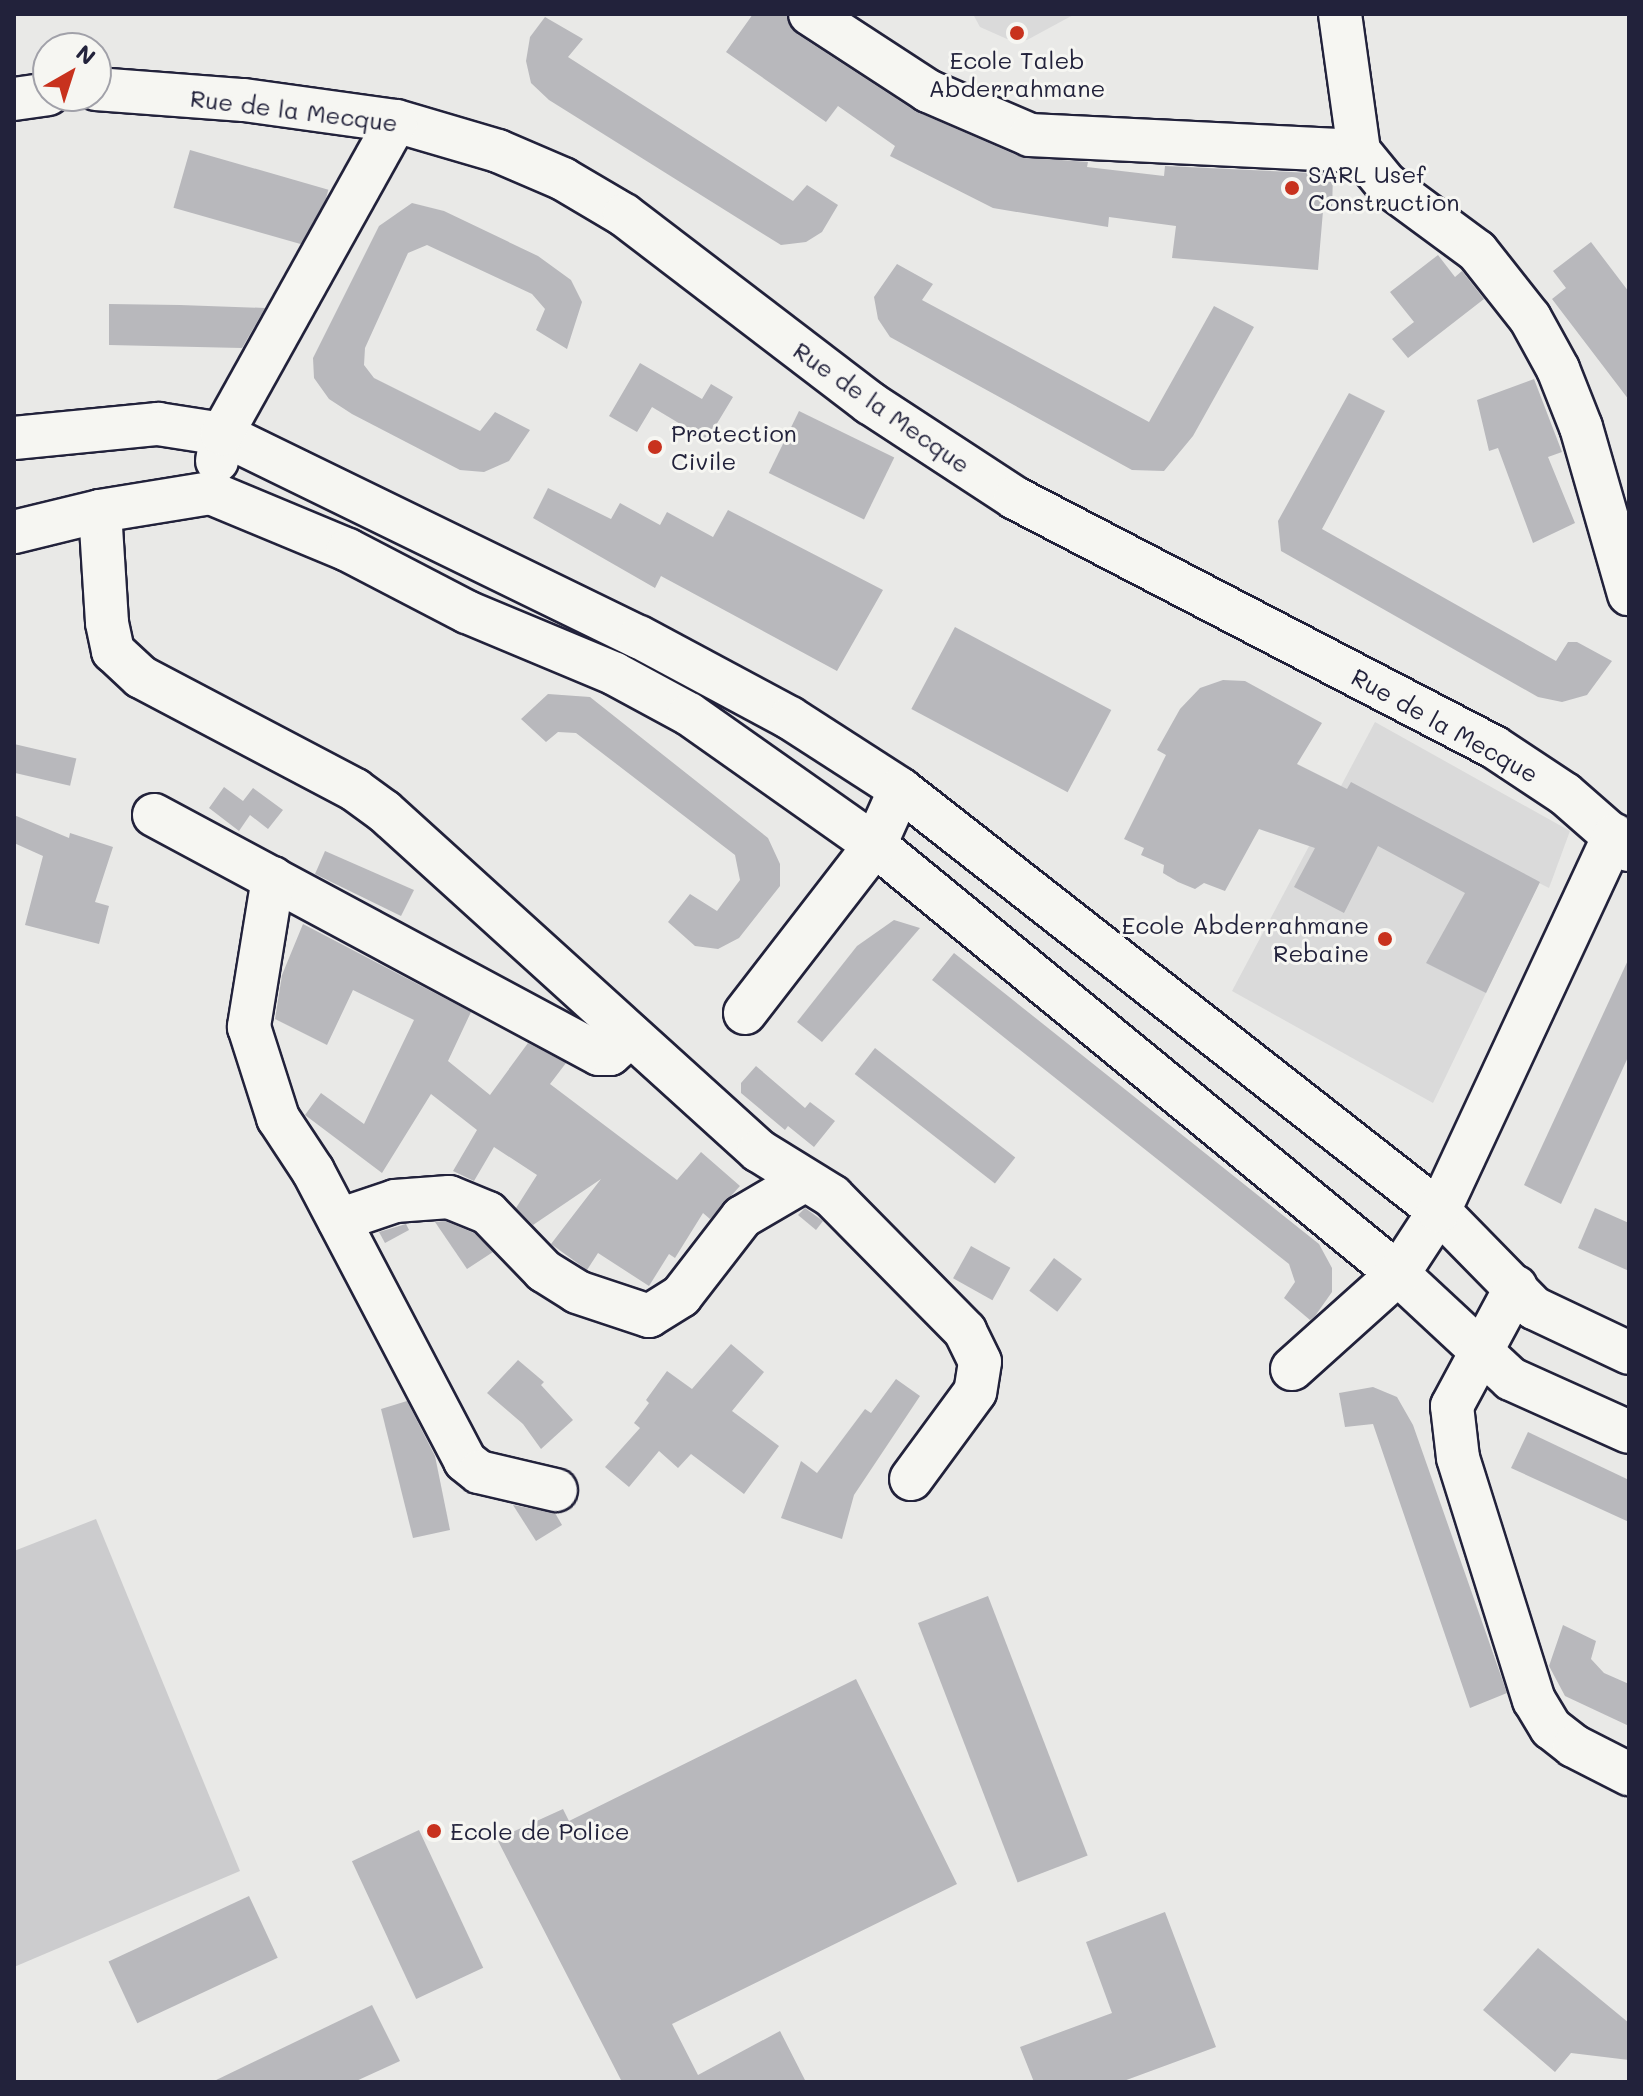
<!DOCTYPE html>
<style>
body{margin:0}
#map{position:relative;width:1643px;height:2096px;overflow:hidden;background:#e9e9e7;font-family:Mali,sans-serif}
div>[style]{position:absolute}
[style*='--x']{left:calc(var(--x)*1px);top:calc(var(--y)*1px);width:calc(var(--w)*1px);rotate:calc(var(--a)*1deg)}
.built>*{inset:0;background:#dadada}
.green>*{inset:0;background:#ccccce}
.building>*{inset:0;background:#b8b8bc;transform-origin:0 0}
.roads{filter:drop-shadow(2px 0 #22223b) drop-shadow(-2px 0 #22223b) drop-shadow(0 2px #22223b) drop-shadow(0 -2px #22223b)}
.minor>*{height:42px;margin:-21px;padding:0 21px;transform-origin:21px;border-radius:21px;background:#f6f6f2}
.dots>*{width:22px;height:22px;translate:-50% -50%;box-sizing:border-box;border:4px solid #f6f6f2;border-radius:50%}
span{translate:-50% -50%;white-space:nowrap;text-align:center;line-height:1.15;-webkit-text-stroke:6px #f6f6f2;paint-order:stroke}
.poi-label{font-size:24px;color:#22223b}
.left{translate:0 -50%;text-align:left}
.right{translate:-100% -50%;text-align:right}
.street-label{font-size:24px;color:#22223b}
.frame{position:absolute;inset:0;border:16px solid #22223b;pointer-events:none}
.north{position:absolute;left:32px;top:32px;width:80px;height:80px;box-sizing:border-box;background:#f6f6f2;border:2px solid #a1a1a9;border-radius:50%;rotate:39deg;font-size:22px;font-weight:700;line-height:32px;text-align:center;color:#22223b}
.north::after{content:'';display:block;margin:auto;width:28px;height:36px;background:#c8321e;clip-path:polygon(50% 0,100% 100%,50% 72%,0 100%)}
</style>
<div id="map">
<div class="built">
<i style="clip-path:polygon(973px 14px,1075px 14px,1027px 40px,1007px 39px,980px 27px)"></i>
<i style="clip-path:polygon(1375px 722px,1570px 831px,1549px 888px,1539px 883px,1433px 1103px,1232px 991px)"></i>
</div>
<div class="green">
<i style="clip-path:polygon(96px 1519px,240px 1871px,14px 1967px,14px 1551px)"></i>
</div>
<div class="building">
<i style="clip-path:polygon(753px 14px,786px 14px,797px 34px,915px 111px,1021px 157px,1088px 162px,1087px 167px,1164px 176px,1165px 166px,1333px 174px,1332px 211px,1323px 211px,1318px 270px,1172px 258px,1176px 226px,1109px 217px,1108px 227px,993px 208px,890px 156px,895px 146px,838px 106px,826px 122px,726px 52px)"></i>
<i style="clip-path:polygon(545px 17px,583px 39px,568px 57px,793px 201px,807px 185px,838px 205px,822px 232px,806px 242px,781px 245px,549px 100px,531px 83px,526px 61px,530px 37px)"></i>
<i style="left:190px;top:150px;width:144px;height:60px;rotate:16deg"></i>
<i style="clip-path:polygon(412px 203px,444px 211px,538px 256px,571px 280px,582px 302px,567px 349px,536px 330px,545px 309px,532px 294px,427px 245px,408px 253px,365px 348px,364px 365px,374px 378px,480px 431px,495px 412px,530px 430px,509px 461px,484px 472px,460px 470px,352px 414px,329px 399px,314px 378px,313px 358px,379px 226px)"></i>
<i style="clip-path:polygon(1591px 242px,1629px 292px,1629px 400px,1552px 299px,1566px 288px,1553px 271px)"></i>
<i style="clip-path:polygon(1438px 255px,1455px 277px,1462px 271px,1484px 299px,1408px 358px,1392px 339px,1414px 322px,1390px 292px)"></i>
<i style="clip-path:polygon(897px 264px,933px 284px,922px 300px,1149px 422px,1214px 306px,1254px 327px,1193px 436px,1164px 471px,1132px 470px,890px 337px,878px 319px,874px 297px)"></i>
<i style="clip-path:polygon(109px 304px,180px 305px,265px 308px,242px 348px,109px 345px)"></i>
<i style="clip-path:polygon(640px 363px,702px 399px,711px 384px,733px 397px,707px 440px,652px 407px,637px 432px,609px 416px)"></i>
<i style="clip-path:polygon(1534px 379px,1562px 452px,1548px 457px,1575px 523px,1533px 543px,1498px 448px,1489px 451px,1477px 400px)"></i>
<i style="clip-path:polygon(1349px 393px,1385px 411px,1322px 529px,1556px 661px,1568px 642px,1577px 642px,1612px 661px,1587px 695px,1562px 702px,1538px 697px,1281px 551px,1278px 521px)"></i>
<i style="left:799px;top:411px;width:106px;height:69px;rotate:26deg"></i>
<i style="clip-path:polygon(548px 488px,611px 519px,620px 503px,660px 525px,667px 512px,713px 537px,728px 510px,883px 590px,837px 671px,661px 576px,655px 588px,533px 518px)"></i>
<i style="left:955px;top:627px;width:177px;height:93px;rotate:28deg"></i>
<i style="clip-path:polygon(1223px 680px,1245px 681px,1322px 723px,1297px 764px,1347px 789px,1351px 782px,1540px 882px,1486px 993px,1426px 963px,1465px 893px,1378px 846px,1344px 913px,1294px 887px,1315px 848px,1259px 829px,1225px 891px,1204px 883px,1195px 889px,1178px 882px,1163px 873px,1164px 865px,1141px 855px,1144px 848px,1124px 839px,1166px 755px,1157px 750px,1180px 709px,1200px 688px)"></i>
<i style="clip-path:polygon(548px 694px,590px 697px,768px 838px,780px 864px,780px 886px,739px 938px,718px 949px,695px 946px,668px 922px,690px 894px,717px 911px,740px 880px,735px 855px,576px 733px,558px 732px,546px 742px,521px 719px)"></i>
<i style="left:14px;top:744px;width:64px;height:28px;rotate:13deg"></i>
<i style="clip-path:polygon(224px 787px,243px 801px,253px 788px,283px 810px,268px 829px,250px 815px,239px 831px,209px 808px)"></i>
<i style="clip-path:polygon(14px 815px,69px 838px,70px 833px,113px 847px,95px 902px,109px 906px,99px 944px,25px 925px,43px 856px,14px 843px)"></i>
<i style="clip-path:polygon(325px 851px,414px 890px,401px 916px,315px 874px)"></i>
<i style="clip-path:polygon(894px 920px,920px 928px,822px 1042px,797px 1022px,857px 946px)"></i>
<i style="clip-path:polygon(303px 924px,471px 1012px,448px 1061px,490px 1095px,528px 1043px,566px 1063px,550px 1084px,677px 1180px,701px 1152px,740px 1186px,710px 1219px,703px 1213px,675px 1258px,669px 1254px,649px 1286px,598px 1253px,587px 1270px,551px 1244px,601px 1179px,533px 1225px,516px 1208px,537px 1175px,494px 1147px,474px 1181px,453px 1171px,477px 1130px,431px 1094px,382px 1173px,305px 1115px,321px 1093px,364px 1124px,414px 1020px,353px 990px,327px 1045px,275px 1019px,282px 975px)"></i>
<i style="clip-path:polygon(954px 953px,1319px 1244px,1332px 1268px,1332px 1292px,1315px 1316px,1310px 1320px,1284px 1298px,1295px 1282px,1289px 1264px,932px 980px)"></i>
<i style="clip-path:polygon(1629px 958px,1629px 1055px,1561px 1204px,1524px 1185px)"></i>
<i style="left:875px;top:1048px;width:178px;height:33px;rotate:38deg"></i>
<i style="clip-path:polygon(756px 1066px,805px 1108px,810px 1102px,835px 1121px,814px 1147px,788px 1126px,785px 1130px,741px 1093px,741px 1083px)"></i>
<i style="clip-path:polygon(805px 1208px,823px 1221px,816px 1230px,798px 1215px)"></i>
<i style="clip-path:polygon(1595px 1208px,1629px 1223px,1629px 1271px,1578px 1248px)"></i>
<i style="clip-path:polygon(445px 1221px,474px 1233px,493px 1252px,467px 1269px,435px 1222px)"></i>
<i style="clip-path:polygon(406px 1224px,409px 1230px,385px 1243px,379px 1232px)"></i>
<i style="left:971px;top:1246px;width:45px;height:37px;rotate:29deg"></i>
<i style="left:1054px;top:1258px;width:35px;height:41px;rotate:37deg"></i>
<i style="clip-path:polygon(731px 1344px,764px 1372px,732px 1411px,779px 1446px,744px 1494px,691px 1454px,678px 1468px,659px 1451px,629px 1487px,605px 1467px,640px 1428px,634px 1423px,649px 1403px,646px 1400px,667px 1371px,692px 1389px)"></i>
<i style="clip-path:polygon(518px 1360px,544px 1382px,541px 1385px,573px 1420px,541px 1449px,523px 1424px,487px 1393px)"></i>
<i style="clip-path:polygon(896px 1379px,920px 1396px,854px 1495px,842px 1539px,781px 1518px,801px 1461px,817px 1473px,865px 1409px,871px 1413px)"></i>
<i style="clip-path:polygon(1373px 1387px,1397px 1397px,1413px 1425px,1507px 1693px,1470px 1708px,1373px 1424px,1345px 1427px,1339px 1393px)"></i>
<i style="clip-path:polygon(407px 1401px,435px 1456px,450px 1530px,413px 1538px,381px 1409px)"></i>
<i style="clip-path:polygon(1528px 1432px,1629px 1480px,1629px 1522px,1511px 1468px)"></i>
<i style="clip-path:polygon(513px 1505px,555px 1513px,562px 1525px,536px 1541px)"></i>
<i style="left:988px;top:1596px;width:278px;height:75px;rotate:69deg"></i>
<i style="clip-path:polygon(1563px 1625px,1596px 1641px,1591px 1659px,1604px 1673px,1629px 1684px,1629px 1726px,1565px 1696px,1549px 1666px)"></i>
<i style="clip-path:polygon(856px 1679px,957px 1884px,672px 2024px,698px 2075px,780px 2031px,806px 2082px,622px 2082px,497px 1839px,563px 1809px,569px 1821px)"></i>
<i style="left:419px;top:1830px;width:152px;height:74px;rotate:65deg"></i>
<i style="left:249px;top:1896px;width:68px;height:155px;rotate:65deg"></i>
<i style="clip-path:polygon(1165px 1912px,1216px 2047px,1121px 2082px,1034px 2082px,1020px 2047px,1112px 2013px,1086px 1942px)"></i>
<i style="clip-path:polygon(1538px 1948px,1629px 2023px,1629px 2060px,1571px 2053px,1555px 2072px,1483px 2010px)"></i>
<i style="clip-path:polygon(372px 2005px,400px 2061px,354px 2082px,212px 2082px)"></i>
</div>
<div class="roads">
<div class="minor">
<i style="--x:810;--y:14;--w:141;--a:33.1"></i>
<i style="--x:928;--y:91;--w:111;--a:23.3"></i>
<i style="--x:1030;--y:135;--w:329;--a:2.8"></i>
<i style="--x:1340;--y:14;--w:138;--a:82.1"></i>
<i style="--x:1359;--y:151;--w:43;--a:50.7"></i>
<i style="--x:1386;--y:184;--w:113;--a:36.4"></i>
<i style="--x:1477;--y:251;--w:85;--a:51.7"></i>
<i style="--x:1530;--y:318;--w:58;--a:61.2"></i>
<i style="--x:1558;--y:369;--w:62;--a:68.4"></i>
<i style="--x:1581;--y:427;--w:174;--a:74"></i>
<i style="--x:96;--y:89;--w:148;--a:4.3"></i>
<i style="--x:244;--y:100;--w:153;--a:7.9"></i>
<i style="--x:396;--y:121;--w:106;--a:16.4"></i>
<i style="--x:498;--y:151;--w:71;--a:23.3"></i>
<i style="--x:563;--y:179;--w:71;--a:30.5"></i>
<i style="--x:624;--y:215;--w:310;--a:37.4"></i>
<i style="--x:870;--y:403;--w:173;--a:33.2"></i>
<i style="--x:1015;--y:498;--w:540;--a:27.47"></i>
<i style="--x:1494;--y:747;--w:85;--a:33.5"></i>
<i style="--x:1565;--y:794;--w:85;--a:41.2"></i>
<i style="--x:14;--y:99;--w:34;--a:-8"></i>
<i style="--x:14;--y:438;--w:145;--a:-5.6"></i>
<i style="--x:158;--y:424;--w:65;--a:8.9"></i>
<i style="--x:222;--y:434;--w:464;--a:26"></i>
<i style="--x:639;--y:637;--w:171;--a:28.2"></i>
<i style="--x:790;--y:718;--w:131;--a:32.8"></i>
<i style="--x:900;--y:789;--w:685;--a:38.06"></i>
<i style="--x:1439;--y:1211;--w:136;--a:45.6"></i>
<i style="--x:1534;--y:1308;--w:105;--a:25.3"></i>
<i style="--x:217;--y:461;--w:27;--a:-80"></i>
<i style="--x:222;--y:434;--w:358;--a:-60.9"></i>
<i style="--x:100;--y:511;--w:112;--a:86.4"></i>
<i style="--x:107;--y:623;--w:29;--a:78"></i>
<i style="--x:113;--y:651;--w:38;--a:43"></i>
<i style="--x:141;--y:677;--w:242;--a:27.8"></i>
<i style="--x:355;--y:790;--w:36;--a:36"></i>
<i style="--x:384;--y:811;--w:506;--a:42.2"></i>
<i style="--x:759;--y:1151;--w:86;--a:31.7"></i>
<i style="--x:832;--y:1196;--w:190;--a:45.4"></i>
<i style="--x:965;--y:1331;--w:34;--a:64"></i>
<i style="--x:980;--y:1362;--w:30;--a:99"></i>
<i style="--x:975;--y:1392;--w:108;--a:126.3"></i>
<i style="--x:14;--y:532;--w:89;--a:-13.7"></i>
<i style="--x:100;--y:511;--w:112;--a:-9.2"></i>
<i style="--x:211;--y:493;--w:148;--a:22.6"></i>
<i style="--x:348;--y:550;--w:134;--a:27.5"></i>
<i style="--x:467;--y:612;--w:160;--a:22.7"></i>
<i style="--x:615;--y:674;--w:84;--a:28.4"></i>
<i style="--x:689;--y:714;--w:228;--a:35.2"></i>
<i style="--x:875;--y:845;--w:676;--a:39.36"></i>
<i style="--x:1398;--y:1274;--w:154;--a:42.9"></i>
<i style="--x:1511;--y:1379;--w:129;--a:24.2"></i>
<i style="--x:154;--y:815;--w:505;--a:28.24"></i>
<i style="--x:599;--y:1054;--w:11;--a:0"></i>
<i style="--x:610;--y:1054;--w:28;--a:-42"></i>
<i style="--x:273;--y:878;--w:151;--a:99.2"></i>
<i style="--x:249;--y:1027;--w:96;--a:72.3"></i>
<i style="--x:278;--y:1118;--w:64;--a:56.6"></i>
<i style="--x:313;--y:1171;--w:327;--a:62.3"></i>
<i style="--x:465;--y:1461;--w:18;--a:38"></i>
<i style="--x:479;--y:1472;--w:79;--a:13.2"></i>
<i style="--x:745;--y:1013;--w:212;--a:-52.3"></i>
<i style="--x:875;--y:845;--w:61;--a:-65.9"></i>
<i style="--x:339;--y:1220;--w:59;--a:-18.7"></i>
<i style="--x:395;--y:1201;--w:54;--a:-4.2"></i>
<i style="--x:449;--y:1197;--w:42;--a:22.3"></i>
<i style="--x:488;--y:1213;--w:81;--a:46"></i>
<i style="--x:544;--y:1271;--w:39;--a:32"></i>
<i style="--x:577;--y:1292;--w:76;--a:18.4"></i>
<i style="--x:649;--y:1316;--w:38;--a:-32"></i>
<i style="--x:681;--y:1296;--w:100;--a:-52.3"></i>
<i style="--x:742;--y:1217;--w:73;--a:-30.4"></i>
<i style="--x:1516;--y:1287;--w:135;--a:118.3"></i>
<i style="--x:1452;--y:1406;--w:52;--a:83.4"></i>
<i style="--x:1458;--y:1458;--w:254;--a:72.6"></i>
<i style="--x:1534;--y:1700;--w:33;--a:59"></i>
<i style="--x:1551;--y:1728;--w:29;--a:38"></i>
<i style="--x:1574;--y:1746;--w:62;--a:27"></i>
<i style="--x:1292;--y:1369;--w:142;--a:-41.9"></i>
<i style="--x:1398;--y:1274;--w:75;--a:-56.9"></i>
<i style="--x:1439;--y:1211;--w:415;--a:-65"></i>
</div>
</div>
<div class="dots">
<i style="left:1017px;top:33px;background:#c8321e"></i>
<i style="left:1292px;top:188px;background:#c8321e"></i>
<i style="left:655px;top:447px;background:#c8321e"></i>
<i style="left:1385px;top:939px;background:#c8321e"></i>
<i style="left:434px;top:1831px;background:#c8321e"></i>
</div>
<div class="poi-label">
<span style="left:1017px;top:74px">Ecole Taleb<br>Abderrahmane</span>
<span class="left" style="left:1308px;top:188px">SARL Usef<br>Construction</span>
<span class="left" style="left:671px;top:447px">Protection<br>Civile</span>
<span class="right" style="left:1369px;top:939px">Ecole Abderrahmane<br>Rebaine</span>
<span class="left" style="left:450px;top:1831px">Ecole de Police</span>
</div>
<div class="street-label">
<span style="left:294px;top:110px;rotate:7deg">Rue de la Mecque</span>
<span style="left:882px;top:407px;rotate:35deg">Rue de la Mecque</span>
<span style="left:1445px;top:725px;rotate:29deg">Rue de la Mecque</span>
</div>
<div class="frame"></div>
<div class="north">N</div>
</div>
